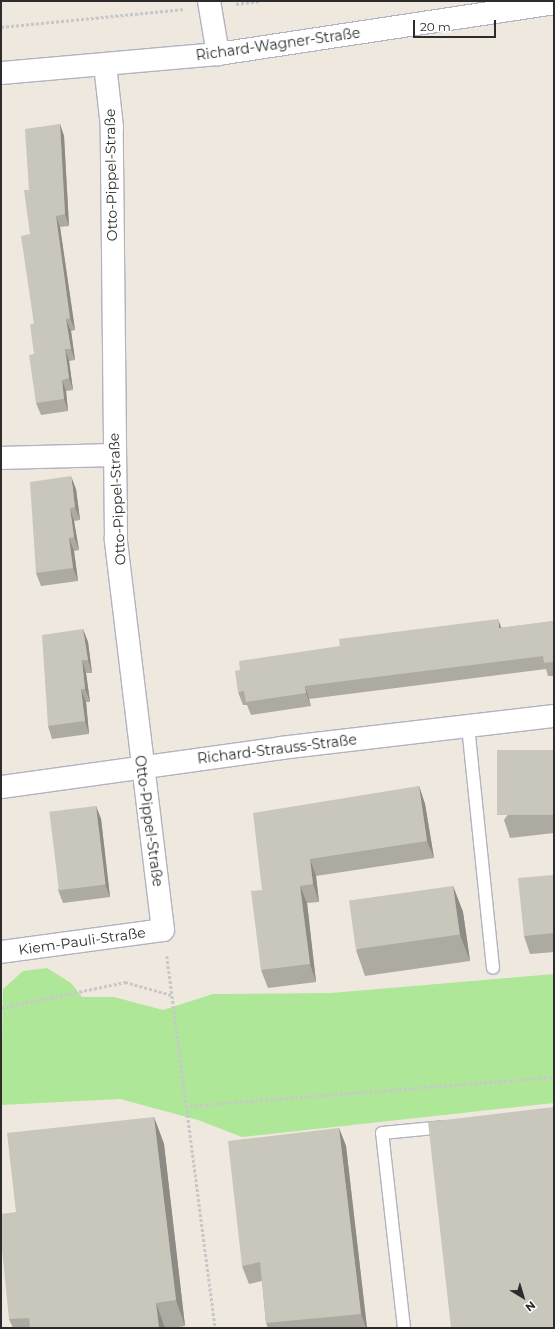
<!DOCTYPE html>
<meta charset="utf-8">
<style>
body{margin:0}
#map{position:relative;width:555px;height:1329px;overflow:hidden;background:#eee8de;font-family:Montserrat,sans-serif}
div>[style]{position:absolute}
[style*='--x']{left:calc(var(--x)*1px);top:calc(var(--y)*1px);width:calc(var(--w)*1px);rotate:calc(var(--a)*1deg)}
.green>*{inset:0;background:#afe798}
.path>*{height:2.5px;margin-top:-1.25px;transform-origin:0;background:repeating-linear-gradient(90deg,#c8c8c8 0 3px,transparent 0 5px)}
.roads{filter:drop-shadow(1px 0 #b2b3c0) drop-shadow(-1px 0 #b2b3c0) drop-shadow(0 1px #b2b3c0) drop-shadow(0 -1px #b2b3c0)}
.service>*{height:12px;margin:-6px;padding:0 6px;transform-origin:6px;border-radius:6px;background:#fff}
.minor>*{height:22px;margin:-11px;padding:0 11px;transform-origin:11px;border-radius:11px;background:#fff}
.wall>*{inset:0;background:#adaaa2}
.shaded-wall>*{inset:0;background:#8d8b84}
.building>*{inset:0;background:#c9c6bc;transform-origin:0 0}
span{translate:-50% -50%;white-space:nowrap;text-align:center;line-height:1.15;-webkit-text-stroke:3.5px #fff;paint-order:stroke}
.street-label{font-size:14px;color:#2c2c2c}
.frame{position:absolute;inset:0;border:2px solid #2c2c2c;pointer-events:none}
.north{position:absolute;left:503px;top:1277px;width:40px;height:40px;-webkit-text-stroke:3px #fff;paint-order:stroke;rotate:142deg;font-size:11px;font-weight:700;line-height:16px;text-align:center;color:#2c2c2c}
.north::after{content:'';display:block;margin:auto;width:14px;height:18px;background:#2c2c2c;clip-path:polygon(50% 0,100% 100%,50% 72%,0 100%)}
.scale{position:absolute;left:413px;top:20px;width:83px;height:18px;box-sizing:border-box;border:2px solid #2c2c2c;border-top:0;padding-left:5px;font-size:12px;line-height:14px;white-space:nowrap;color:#2c2c2c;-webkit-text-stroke:3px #fff;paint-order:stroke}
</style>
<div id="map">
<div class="green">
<i style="clip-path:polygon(47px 968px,71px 983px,82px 997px,114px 997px,163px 1010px,213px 994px,331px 993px,554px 974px,554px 1103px,242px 1137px,198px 1120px,120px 1099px,1px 1105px,3px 989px,23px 971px)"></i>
</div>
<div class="path">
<i style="--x:236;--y:4;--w:25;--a:-7"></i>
<i style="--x:1;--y:27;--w:185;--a:-5.6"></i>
<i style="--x:167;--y:956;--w:375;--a:82.6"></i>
<i style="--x:1;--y:1008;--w:127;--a:-11.8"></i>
<i style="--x:125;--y:982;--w:49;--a:15.5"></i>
<i style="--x:185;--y:1106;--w:370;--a:-4.5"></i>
</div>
<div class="roads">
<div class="service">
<i style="--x:468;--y:726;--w:243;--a:84.1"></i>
<i style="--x:404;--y:1328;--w:196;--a:-96.4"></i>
<i style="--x:382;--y:1133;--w:63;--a:-5.4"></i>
</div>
<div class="minor">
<i style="--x:209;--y:1;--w:54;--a:80.4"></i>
<i style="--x:1;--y:73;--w:218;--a:-5"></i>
<i style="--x:218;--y:54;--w:340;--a:-8.6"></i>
<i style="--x:1;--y:458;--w:112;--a:-1.5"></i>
<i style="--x:1;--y:787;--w:283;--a:-7.9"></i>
<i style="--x:281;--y:748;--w:275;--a:-6.7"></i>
<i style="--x:1;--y:952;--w:163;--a:-7.7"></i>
<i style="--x:163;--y:930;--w:394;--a:-96.9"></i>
<i style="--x:116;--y:539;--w:412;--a:-90.6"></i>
<i style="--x:112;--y:127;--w:62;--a:-96.4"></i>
</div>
</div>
<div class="wall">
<i style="clip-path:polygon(60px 124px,64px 136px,69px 226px,60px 227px,75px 330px,71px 331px,75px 360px,69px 361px,73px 390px,66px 391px,68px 411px,41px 415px,36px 403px,34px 354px,34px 324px,30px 234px,29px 190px)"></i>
<i style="clip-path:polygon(76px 489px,80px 520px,74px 521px,79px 550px,74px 551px,78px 581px,41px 586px,36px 573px)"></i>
<i style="clip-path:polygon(554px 621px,554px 676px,548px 676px,546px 669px,309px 699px,311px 706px,251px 715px,247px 705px,243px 705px,238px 692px,501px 628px)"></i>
<i style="clip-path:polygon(83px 629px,88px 642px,92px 673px,86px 673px,90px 702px,86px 702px,89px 734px,52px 739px,48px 726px)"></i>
<i style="clip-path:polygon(554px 750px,554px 833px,510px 838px,504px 820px)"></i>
<i style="clip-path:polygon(419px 786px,425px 804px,434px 858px,316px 876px,319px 902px,307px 903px,316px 982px,268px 988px,261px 970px,262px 890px)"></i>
<i style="clip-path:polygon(96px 806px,101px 819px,110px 897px,63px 903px,58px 890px)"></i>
<i style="clip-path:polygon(554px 875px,554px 952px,530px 954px,524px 936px)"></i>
<i style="clip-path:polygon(453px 886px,463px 912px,470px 961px,365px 976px,356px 950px)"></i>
<i style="clip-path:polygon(154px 1117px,164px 1144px,185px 1326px,172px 1328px,13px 1328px,9px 1319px,16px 1212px)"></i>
<i style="clip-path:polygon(339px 1128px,346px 1146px,367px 1328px,268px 1328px,266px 1323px,262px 1281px,249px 1284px,242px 1266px)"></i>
</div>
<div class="shaded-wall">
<i style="clip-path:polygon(60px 124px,64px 136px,69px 226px,65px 214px)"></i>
<i style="clip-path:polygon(56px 216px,60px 227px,75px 330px,70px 318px)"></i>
<i style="clip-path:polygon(66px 319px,71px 331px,75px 360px,71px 349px)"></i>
<i style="clip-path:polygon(65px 349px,69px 361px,73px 390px,69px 378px)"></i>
<i style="clip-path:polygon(62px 380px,66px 391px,68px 411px,64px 399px)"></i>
<i style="clip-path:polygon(71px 476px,76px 489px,80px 520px,75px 507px)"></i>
<i style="clip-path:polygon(70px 508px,74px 521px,79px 550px,74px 537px)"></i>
<i style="clip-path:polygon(69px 538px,74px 551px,78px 581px,73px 568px)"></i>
<i style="clip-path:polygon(498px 619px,503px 632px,499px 628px)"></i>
<i style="clip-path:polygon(83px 629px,88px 642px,92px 673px,88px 660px)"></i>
<i style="clip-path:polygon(82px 660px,86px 673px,90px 702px,85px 689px)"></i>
<i style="clip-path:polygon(305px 686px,309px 699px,311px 706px,306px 693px)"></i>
<i style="clip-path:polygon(81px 689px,86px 702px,89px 734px,85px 721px)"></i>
<i style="clip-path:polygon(419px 786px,425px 804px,434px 858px,427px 841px)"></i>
<i style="clip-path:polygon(96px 806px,101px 819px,110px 897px,105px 884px)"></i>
<i style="clip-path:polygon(310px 859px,316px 876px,319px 902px,313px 884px)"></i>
<i style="clip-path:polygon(300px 886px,307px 903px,316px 982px,310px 964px)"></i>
<i style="clip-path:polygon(453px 886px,463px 912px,470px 961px,460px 935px)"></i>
<i style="clip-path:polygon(154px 1117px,164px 1144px,185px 1326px,176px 1300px)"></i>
<i style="clip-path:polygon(339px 1128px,346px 1146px,367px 1328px,366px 1328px,361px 1314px)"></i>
<i style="clip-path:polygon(156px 1303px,165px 1328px,159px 1328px)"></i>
</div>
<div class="building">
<i style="clip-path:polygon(60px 124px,65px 214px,56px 216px,70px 318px,66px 319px,71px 349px,65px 349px,69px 378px,62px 380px,64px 399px,36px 403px,29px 355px,34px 354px,30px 324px,34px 324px,21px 236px,30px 234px,24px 190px,29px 190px,25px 129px)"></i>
<i style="clip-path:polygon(71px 476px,75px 507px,70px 508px,74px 537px,69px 538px,73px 568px,36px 573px,30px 482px)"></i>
<i style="clip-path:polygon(498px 619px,499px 628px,554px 621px,554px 662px,544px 663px,543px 656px,305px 686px,306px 693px,246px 702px,244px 691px,238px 692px,235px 671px,240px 670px,239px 661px,340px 646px,339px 639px)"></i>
<i style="clip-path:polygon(83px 629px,88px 660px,82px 660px,85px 689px,81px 689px,85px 721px,48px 726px,42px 635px)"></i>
<i style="left:554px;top:750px;width:65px;height:57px;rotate:90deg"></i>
<i style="clip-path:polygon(419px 786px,427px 841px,310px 859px,313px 884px,300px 886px,310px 964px,261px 970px,251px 891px,262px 890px,253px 813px)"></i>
<i style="left:96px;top:806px;width:79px;height:47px;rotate:83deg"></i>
<i style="clip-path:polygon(554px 875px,554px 933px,524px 936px,518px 878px)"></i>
<i style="left:453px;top:886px;width:49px;height:105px;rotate:82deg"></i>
<i style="clip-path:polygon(554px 1107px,554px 1328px,451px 1328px,428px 1122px)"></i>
<i style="clip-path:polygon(154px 1117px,176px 1300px,156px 1303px,159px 1328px,30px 1328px,29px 1318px,9px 1319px,1px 1239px,1px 1214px,16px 1212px,7px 1133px)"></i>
<i style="clip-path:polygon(339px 1128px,361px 1314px,266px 1323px,260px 1262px,242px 1266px,228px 1141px)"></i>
</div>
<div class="street-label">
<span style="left:278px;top:44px;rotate:-8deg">Richard-Wagner-Straße</span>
<span style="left:111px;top:175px;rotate:-91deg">Otto-Pippel-Straße</span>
<span style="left:117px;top:499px;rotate:-93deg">Otto-Pippel-Straße</span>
<span style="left:277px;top:749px;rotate:-7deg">Richard-Strauss-Straße</span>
<span style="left:149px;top:821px;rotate:82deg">Otto-Pippel-Straße</span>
<span style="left:82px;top:941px;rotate:-8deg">Kiem-Pauli-Straße</span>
</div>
<div class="frame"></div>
<div class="north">N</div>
<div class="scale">20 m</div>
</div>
